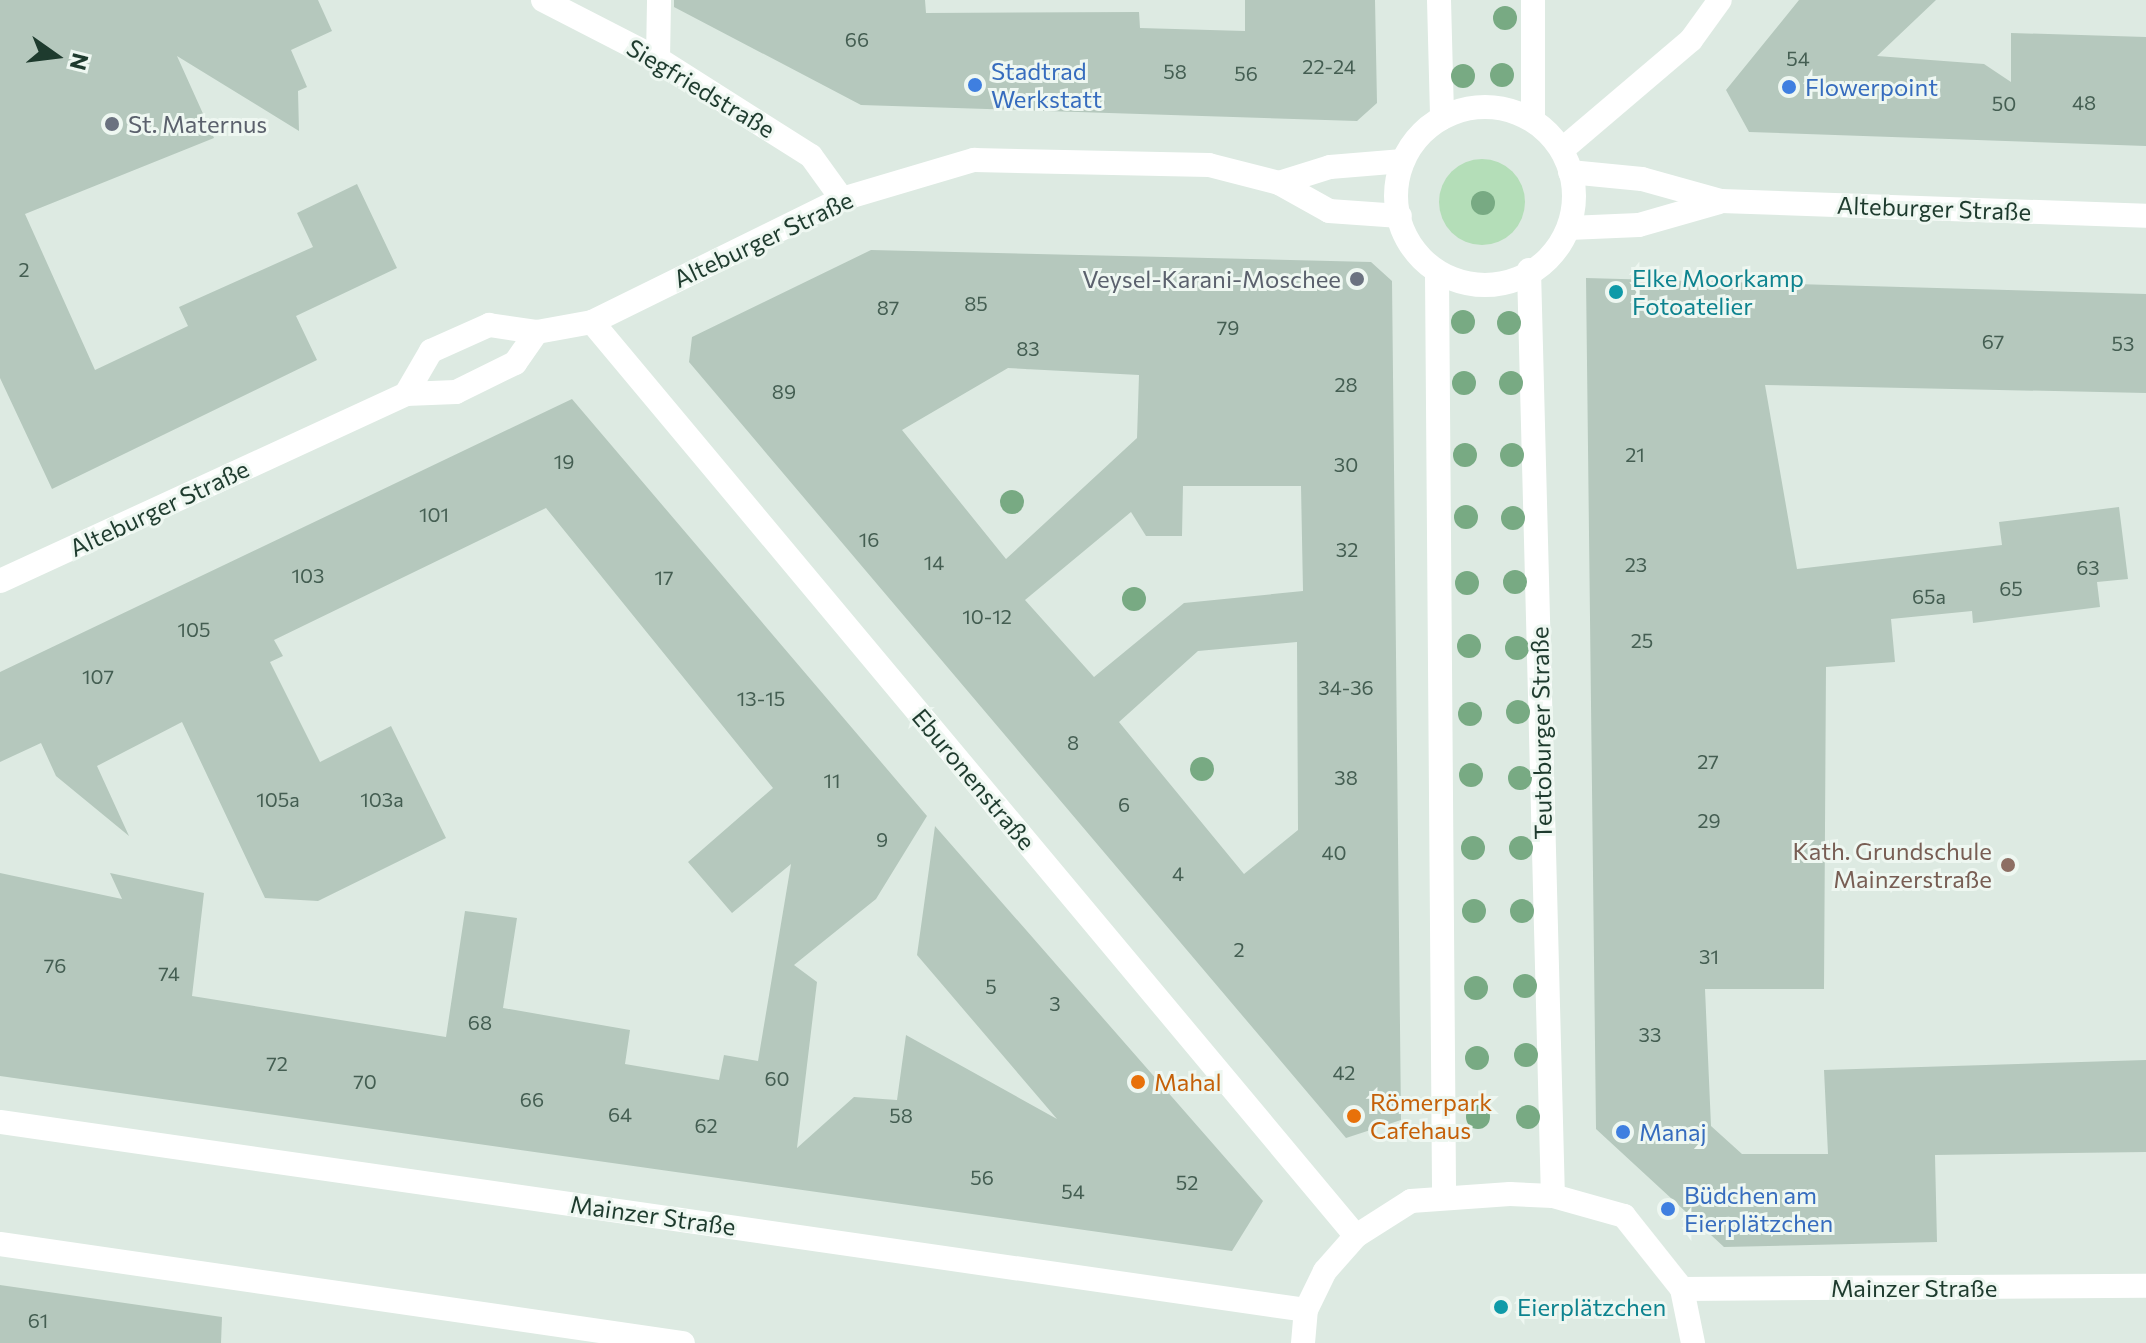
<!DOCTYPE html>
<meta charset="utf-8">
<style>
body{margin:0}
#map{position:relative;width:2146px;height:1343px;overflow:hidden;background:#ddeae2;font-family:Commissioner,sans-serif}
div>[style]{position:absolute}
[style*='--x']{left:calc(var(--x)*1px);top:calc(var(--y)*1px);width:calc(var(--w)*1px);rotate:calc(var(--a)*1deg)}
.green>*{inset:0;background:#b4deb8}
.round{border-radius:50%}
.building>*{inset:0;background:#b5c8bd}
.minor>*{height:24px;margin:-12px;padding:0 12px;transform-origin:12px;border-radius:12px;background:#fff}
.minor>.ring{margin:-12px;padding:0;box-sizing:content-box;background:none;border:24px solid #fff;border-radius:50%}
.trees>*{width:24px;height:24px;margin:-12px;border-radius:50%;background:#78aa83}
.dots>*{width:22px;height:22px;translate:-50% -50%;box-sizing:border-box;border:4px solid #eef7f1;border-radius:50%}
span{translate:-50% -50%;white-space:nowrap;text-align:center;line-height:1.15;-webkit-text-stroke:6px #eef7f1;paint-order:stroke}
.number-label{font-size:20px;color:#445e52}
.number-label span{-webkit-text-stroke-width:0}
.shop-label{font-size:24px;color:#366cbe}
.left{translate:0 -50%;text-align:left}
.street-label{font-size:24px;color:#1e3b2e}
.worship-label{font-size:24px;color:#5b616d}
.right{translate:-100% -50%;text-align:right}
.culture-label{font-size:24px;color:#0d838f}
.education-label{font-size:24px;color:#785e54}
.food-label{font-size:24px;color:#c56008}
.north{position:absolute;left:16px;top:16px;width:80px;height:80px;-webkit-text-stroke:6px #eef7f1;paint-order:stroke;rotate:104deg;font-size:22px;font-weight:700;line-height:32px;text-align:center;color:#1e3b2e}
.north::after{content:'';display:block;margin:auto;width:28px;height:36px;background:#1e3b2e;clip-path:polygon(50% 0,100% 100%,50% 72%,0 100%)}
</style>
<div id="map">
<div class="green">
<i class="round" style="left:1439px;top:159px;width:86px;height:86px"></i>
</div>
<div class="building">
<i style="clip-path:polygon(0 0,318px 0,332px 31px,291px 50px,307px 87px,298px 91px,299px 131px,177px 56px,214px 138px,25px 214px,95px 370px,188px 326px,179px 307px,313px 247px,297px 213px,357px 184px,397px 268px,296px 316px,317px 360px,52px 489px,0 378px)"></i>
<i style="clip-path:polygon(674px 0,925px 0,926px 13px,1139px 12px,1140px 28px,1245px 31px,1245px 0,1375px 0,1377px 103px,1357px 121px,861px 105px,674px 7px)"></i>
<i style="clip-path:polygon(1799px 0,1936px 0,1877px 56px,1984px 64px,2011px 82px,2011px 33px,2146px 37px,2146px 146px,1749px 132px,1726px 90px)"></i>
<i style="clip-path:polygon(evenodd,871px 250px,1371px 262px,1392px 281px,1401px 1120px,1346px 1138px,689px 362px,692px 337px,871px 250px,1008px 368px,1139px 375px,1137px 438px,1006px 559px,902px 430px,1008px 368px,871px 250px,1183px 486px,1301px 486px,1303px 591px,1184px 603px,1094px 677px,1025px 600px,1131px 512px,1146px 536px,1182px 536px,1183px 486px,871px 250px,1297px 642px,1298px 830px,1244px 874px,1119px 722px,1198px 651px,1297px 642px)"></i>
<i style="clip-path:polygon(1586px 278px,2146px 294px,2146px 393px,1765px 385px,1797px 569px,2002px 545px,1999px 522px,2119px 507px,2128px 579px,2097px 582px,2100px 607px,1973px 623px,1972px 611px,1891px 619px,1895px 662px,1826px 667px,1824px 989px,1705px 989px,1711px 1126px,1742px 1154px,1828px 1154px,1824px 1070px,2146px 1060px,2146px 1152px,1935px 1155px,1937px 1242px,1724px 1247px,1596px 1129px)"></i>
<i style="clip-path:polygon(572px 399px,927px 816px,876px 899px,794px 965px,817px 982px,797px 1148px,854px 1097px,897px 1100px,906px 1035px,1057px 1119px,917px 955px,935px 826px,1263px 1201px,1232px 1251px,0 1076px,0 873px,122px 899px,110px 873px,204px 893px,192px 996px,446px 1037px,465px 911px,517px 918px,503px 1008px,630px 1030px,625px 1064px,719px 1080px,724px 1055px,758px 1061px,791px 864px,732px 913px,688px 862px,773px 788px,546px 508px,274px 640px,283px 656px,270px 662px,320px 762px,391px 726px,446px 838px,318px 901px,265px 898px,182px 722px,97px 766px,129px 836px,56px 776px,41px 743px,0 762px,0 672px)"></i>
<i style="clip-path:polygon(0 1285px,222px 1317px,221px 1343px,0 1343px)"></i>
</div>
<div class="minor">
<i style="--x:543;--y:0;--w:129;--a:27.2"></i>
<i style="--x:658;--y:59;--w:181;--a:32.4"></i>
<i style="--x:811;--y:156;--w:53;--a:54.2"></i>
<i style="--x:1439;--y:0;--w:118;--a:88.5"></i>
<i style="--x:658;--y:59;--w:59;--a:-89"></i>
<i class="ring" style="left:1396px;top:107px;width:154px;height:154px"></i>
<i style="--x:1533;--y:119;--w:119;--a:-90"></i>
<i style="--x:1564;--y:148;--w:167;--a:-40.4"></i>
<i style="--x:1691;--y:40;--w:49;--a:-54.1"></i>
<i style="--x:1570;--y:172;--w:72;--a:5.6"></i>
<i style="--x:1642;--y:179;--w:82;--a:15.6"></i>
<i style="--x:1721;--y:201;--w:425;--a:2"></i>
<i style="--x:1279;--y:183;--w:53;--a:-17.4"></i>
<i style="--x:1330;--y:167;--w:73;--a:-4.7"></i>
<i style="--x:1569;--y:228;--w:70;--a:-2.5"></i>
<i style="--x:1639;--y:225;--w:83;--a:-16"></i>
<i style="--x:1529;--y:270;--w:926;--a:88.52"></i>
<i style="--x:1437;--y:275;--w:920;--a:89.56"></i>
<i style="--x:592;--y:322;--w:1191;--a:50.11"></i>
<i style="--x:406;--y:394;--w:50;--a:-59.8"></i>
<i style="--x:431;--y:351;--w:64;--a:-24.1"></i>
<i style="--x:489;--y:325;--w:49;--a:8.3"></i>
<i style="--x:537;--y:332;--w:56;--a:-10.3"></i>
<i style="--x:592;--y:322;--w:279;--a:-26.2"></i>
<i style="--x:842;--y:199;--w:138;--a:-16.5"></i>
<i style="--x:974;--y:160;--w:235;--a:1.2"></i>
<i style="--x:1209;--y:165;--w:72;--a:14.4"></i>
<i style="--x:1279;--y:183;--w:57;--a:29.2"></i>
<i style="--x:1329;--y:211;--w:71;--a:4"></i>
<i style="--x:0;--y:581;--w:447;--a:-24.7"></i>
<i style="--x:406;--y:394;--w:50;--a:-2.3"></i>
<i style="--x:456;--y:392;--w:66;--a:-26.2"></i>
<i style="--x:515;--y:363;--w:38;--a:-55"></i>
<i style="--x:0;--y:1122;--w:1319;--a:8.19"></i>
<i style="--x:0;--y:1244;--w:690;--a:8.25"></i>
<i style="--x:1682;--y:1289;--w:464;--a:-0.4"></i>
<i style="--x:1303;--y:1343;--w:33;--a:-85"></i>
<i style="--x:1306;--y:1310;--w:43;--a:-64"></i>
<i style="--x:1325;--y:1271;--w:47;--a:-48.5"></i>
<i style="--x:1356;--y:1236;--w:65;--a:-32.5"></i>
<i style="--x:1411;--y:1201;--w:99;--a:-4"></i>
<i style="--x:1510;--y:1194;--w:43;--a:2.7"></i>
<i style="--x:1553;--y:1196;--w:74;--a:15.7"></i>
<i style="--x:1624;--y:1216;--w:93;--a:51.5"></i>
<i style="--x:1682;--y:1289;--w:55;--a:78.5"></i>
</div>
<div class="trees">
<i style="left:1505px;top:18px"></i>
<i style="left:1502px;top:75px"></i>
<i style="left:1463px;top:76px"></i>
<i style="left:1483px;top:203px"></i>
<i style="left:1463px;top:322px"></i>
<i style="left:1509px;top:323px"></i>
<i style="left:1464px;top:383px"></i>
<i style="left:1511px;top:383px"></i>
<i style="left:1465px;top:455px"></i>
<i style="left:1512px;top:455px"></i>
<i style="left:1012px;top:502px"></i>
<i style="left:1466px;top:517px"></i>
<i style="left:1513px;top:518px"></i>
<i style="left:1515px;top:582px"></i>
<i style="left:1467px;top:583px"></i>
<i style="left:1134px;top:599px"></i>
<i style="left:1469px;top:646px"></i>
<i style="left:1517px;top:648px"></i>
<i style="left:1518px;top:712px"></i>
<i style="left:1470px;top:714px"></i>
<i style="left:1202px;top:769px"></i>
<i style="left:1471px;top:775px"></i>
<i style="left:1520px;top:778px"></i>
<i style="left:1473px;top:848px"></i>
<i style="left:1521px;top:848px"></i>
<i style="left:1474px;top:911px"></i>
<i style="left:1522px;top:911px"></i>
<i style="left:1525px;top:986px"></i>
<i style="left:1476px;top:988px"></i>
<i style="left:1526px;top:1055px"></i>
<i style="left:1477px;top:1058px"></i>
<i style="left:1478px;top:1117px"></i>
<i style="left:1528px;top:1117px"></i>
</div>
<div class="dots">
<i style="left:975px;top:85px;background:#3f7fe0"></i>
<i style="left:1789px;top:87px;background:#3f7fe0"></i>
<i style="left:112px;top:124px;background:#6b7280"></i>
<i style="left:1357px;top:279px;background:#6b7280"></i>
<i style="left:1616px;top:292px;background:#0f9aa8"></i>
<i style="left:2008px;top:865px;background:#8d6e63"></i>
<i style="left:1138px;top:1082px;background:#e8710a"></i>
<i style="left:1354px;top:1116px;background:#e8710a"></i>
<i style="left:1623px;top:1132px;background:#3f7fe0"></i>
<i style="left:1668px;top:1209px;background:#3f7fe0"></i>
<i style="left:1501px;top:1307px;background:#0f9aa8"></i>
</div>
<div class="number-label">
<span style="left:857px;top:39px">66</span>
<span style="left:1798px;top:58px">54</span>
<span style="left:1329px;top:66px">22-24</span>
<span style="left:1175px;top:71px">58</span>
<span style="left:1246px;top:73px">56</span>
<span style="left:2084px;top:102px">48</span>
<span style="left:2004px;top:103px">50</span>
<span style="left:24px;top:269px">2</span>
<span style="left:976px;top:303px">85</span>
<span style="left:888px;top:307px">87</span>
<span style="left:1228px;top:327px">79</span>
<span style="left:1993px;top:341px">67</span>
<span style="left:2123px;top:343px">53</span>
<span style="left:1028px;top:348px">83</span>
<span style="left:1346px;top:384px">28</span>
<span style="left:784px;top:391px">89</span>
<span style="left:1635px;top:454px">21</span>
<span style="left:564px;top:461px">19</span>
<span style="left:1346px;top:464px">30</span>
<span style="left:434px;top:514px">101</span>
<span style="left:869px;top:539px">16</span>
<span style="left:1347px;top:549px">32</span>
<span style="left:934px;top:562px">14</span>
<span style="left:1636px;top:564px">23</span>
<span style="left:2088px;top:567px">63</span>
<span style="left:308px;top:575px">103</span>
<span style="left:664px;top:577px">17</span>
<span style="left:2011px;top:588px">65</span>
<span style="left:1929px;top:596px">65a</span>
<span style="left:987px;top:616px">10-12</span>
<span style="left:194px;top:629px">105</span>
<span style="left:1642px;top:640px">25</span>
<span style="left:98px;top:676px">107</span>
<span style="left:1346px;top:687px">34-36</span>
<span style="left:761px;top:698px">13-15</span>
<span style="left:1073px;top:742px">8</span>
<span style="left:1708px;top:761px">27</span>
<span style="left:1346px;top:777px">38</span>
<span style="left:832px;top:780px">11</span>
<span style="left:278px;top:799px">105a</span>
<span style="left:382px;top:799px">103a</span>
<span style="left:1124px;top:804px">6</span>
<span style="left:1709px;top:820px">29</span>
<span style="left:882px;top:839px">9</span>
<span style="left:1334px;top:852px">40</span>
<span style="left:1178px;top:873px">4</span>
<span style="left:1239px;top:949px">2</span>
<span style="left:1709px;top:956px">31</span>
<span style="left:55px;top:965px">76</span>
<span style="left:169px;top:973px">74</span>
<span style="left:991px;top:986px">5</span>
<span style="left:1055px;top:1003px">3</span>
<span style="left:480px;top:1022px">68</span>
<span style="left:1650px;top:1034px">33</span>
<span style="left:277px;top:1063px">72</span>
<span style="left:1344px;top:1072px">42</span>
<span style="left:777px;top:1078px">60</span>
<span style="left:365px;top:1081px">70</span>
<span style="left:532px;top:1099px">66</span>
<span style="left:620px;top:1114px">64</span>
<span style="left:901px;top:1115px">58</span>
<span style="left:706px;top:1125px">62</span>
<span style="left:982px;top:1177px">56</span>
<span style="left:1187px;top:1182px">52</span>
<span style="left:1073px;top:1191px">54</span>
<span style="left:38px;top:1320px">61</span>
</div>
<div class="shop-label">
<span class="left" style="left:991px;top:85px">Stadtrad<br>Werkstatt</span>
<span class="left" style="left:1805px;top:87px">Flowerpoint</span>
<span class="left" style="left:1639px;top:1132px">Manaj</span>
<span class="left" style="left:1684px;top:1209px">Büdchen am<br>Eierplätzchen</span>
</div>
<div class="street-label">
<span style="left:701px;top:88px;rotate:31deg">Siegfriedstraße</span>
<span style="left:1934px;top:208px;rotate:2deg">Alteburger Straße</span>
<span style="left:763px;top:239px;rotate:-25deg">Alteburger Straße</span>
<span style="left:159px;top:508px;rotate:-25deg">Alteburger Straße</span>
<span style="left:1541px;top:733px;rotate:-91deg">Teutoburger Straße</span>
<span style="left:974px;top:779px;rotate:50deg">Eburonenstraße</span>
<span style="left:653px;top:1215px;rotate:8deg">Mainzer Straße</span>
<span style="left:1914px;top:1288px">Mainzer Straße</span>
</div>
<div class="worship-label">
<span class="left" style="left:128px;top:124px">St. Maternus</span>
<span class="right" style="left:1341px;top:279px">Veysel-Karani-Moschee</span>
</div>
<div class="culture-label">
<span class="left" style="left:1632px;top:292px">Elke Moorkamp<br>Fotoatelier</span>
<span class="left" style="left:1517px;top:1307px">Eierplätzchen</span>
</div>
<div class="education-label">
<span class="right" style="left:1992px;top:865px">Kath. Grundschule<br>Mainzerstraße</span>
</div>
<div class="food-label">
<span class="left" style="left:1154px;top:1082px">Mahal</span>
<span class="left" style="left:1370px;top:1116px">Römerpark<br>Cafehaus</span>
</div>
<div class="north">N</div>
</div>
